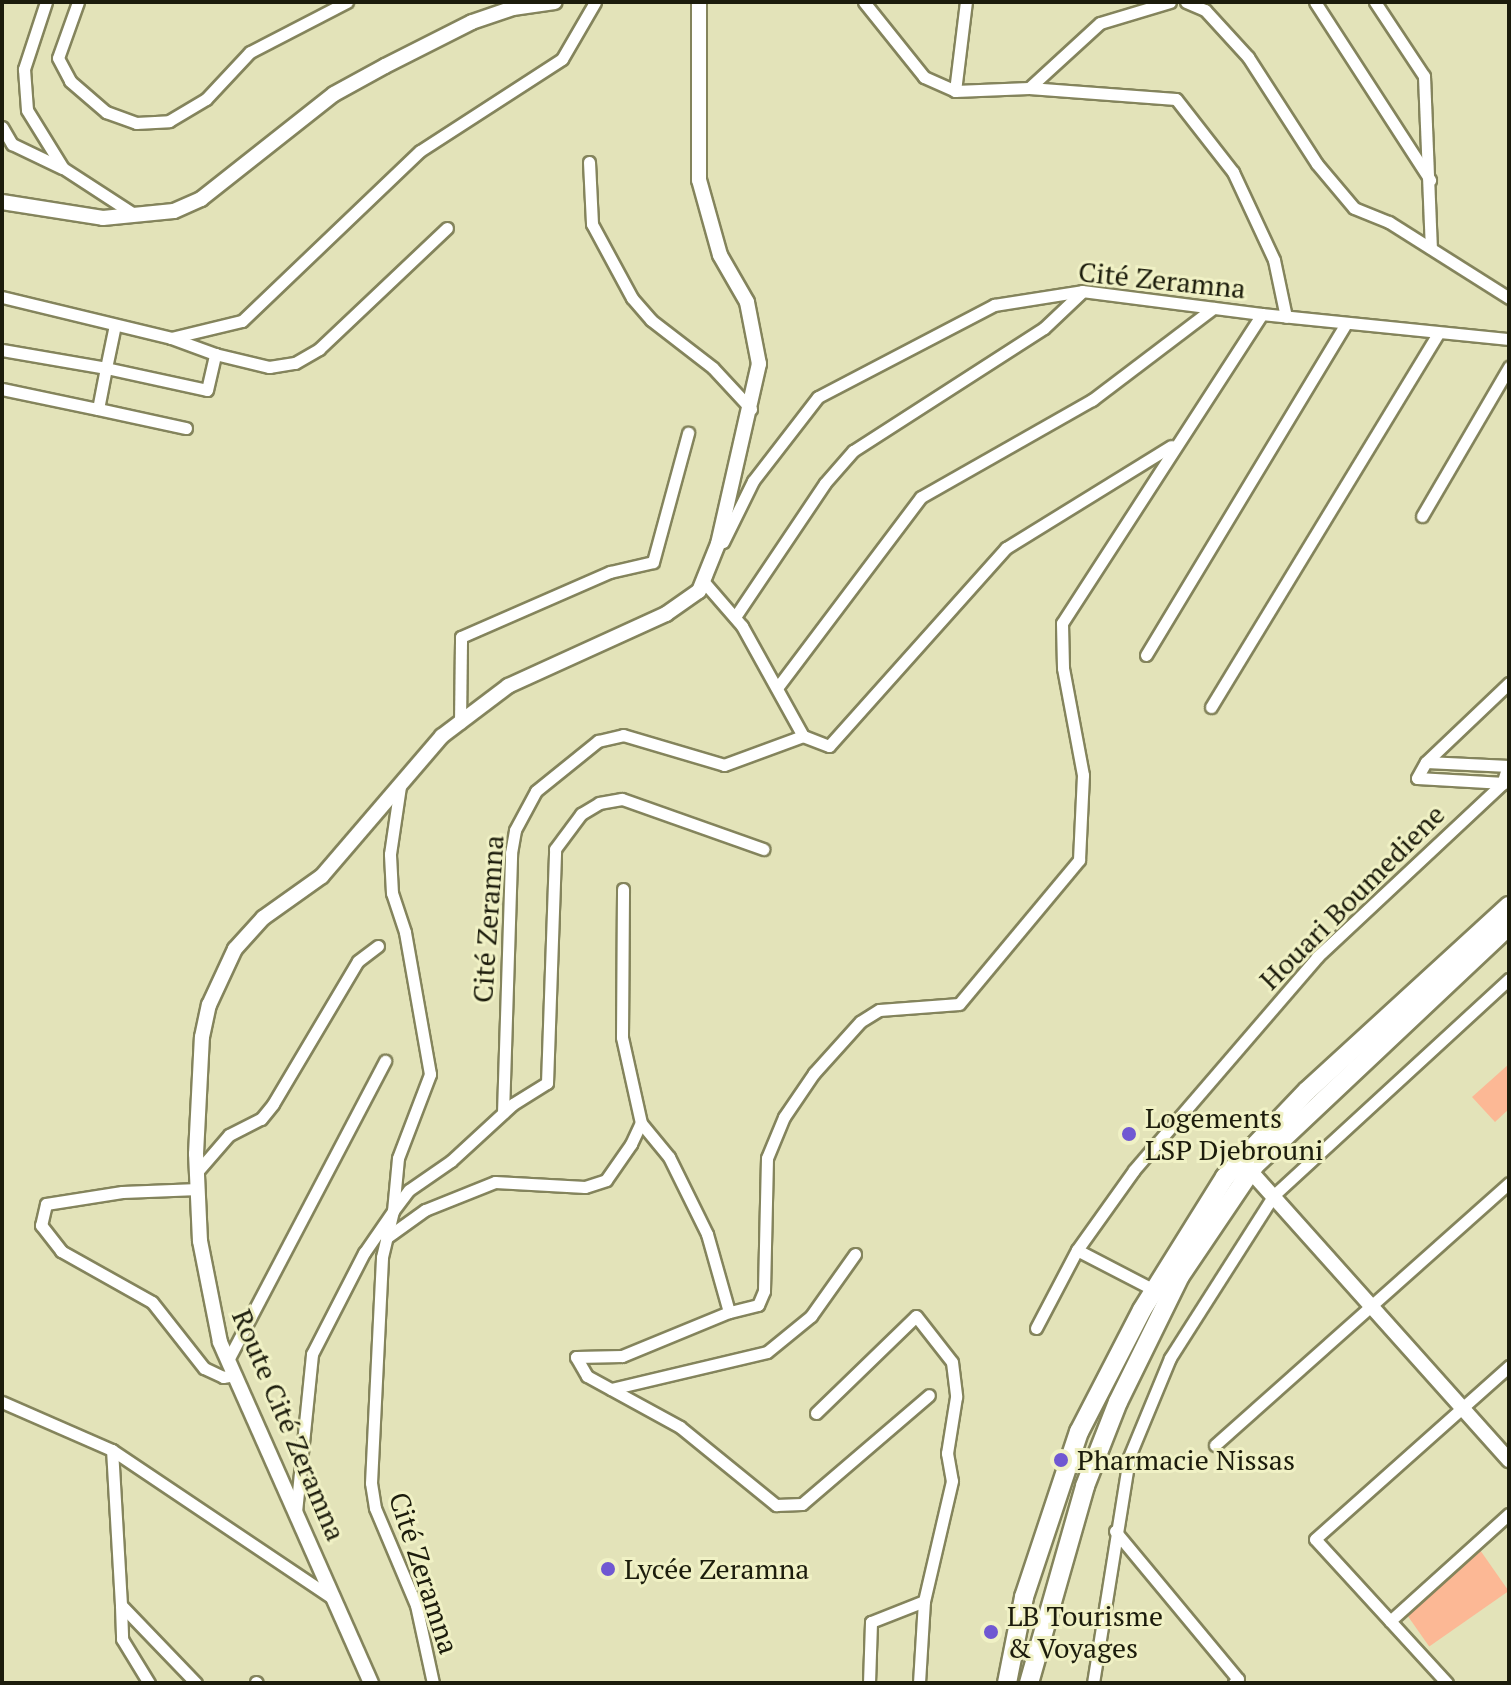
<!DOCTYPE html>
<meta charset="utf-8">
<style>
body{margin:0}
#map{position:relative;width:1511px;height:1685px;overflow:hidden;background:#e3e3b9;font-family:"PT Serif",serif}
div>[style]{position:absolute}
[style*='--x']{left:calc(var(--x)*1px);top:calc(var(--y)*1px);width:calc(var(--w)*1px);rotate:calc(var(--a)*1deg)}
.green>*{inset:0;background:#fcb895;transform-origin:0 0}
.roads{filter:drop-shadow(2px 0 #84845c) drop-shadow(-2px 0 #84845c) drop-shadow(0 2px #84845c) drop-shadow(0 -2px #84845c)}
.minor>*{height:11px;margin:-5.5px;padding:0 5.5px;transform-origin:5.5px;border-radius:5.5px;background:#fff}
.tertiary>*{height:14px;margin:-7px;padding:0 7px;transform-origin:7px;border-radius:7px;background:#fff}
.trunk>*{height:18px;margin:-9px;padding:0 9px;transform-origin:9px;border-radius:9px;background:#fff}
.dots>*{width:22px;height:22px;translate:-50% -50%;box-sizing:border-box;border:4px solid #f0f1c5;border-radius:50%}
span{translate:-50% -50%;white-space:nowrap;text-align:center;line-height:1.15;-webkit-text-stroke:6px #f0f1c5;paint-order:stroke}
.street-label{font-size:28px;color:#1c1c0c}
.poi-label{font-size:28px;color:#1c1c0c}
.left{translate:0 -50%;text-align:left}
.frame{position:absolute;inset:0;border:4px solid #1c1c0c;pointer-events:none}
</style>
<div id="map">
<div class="green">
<i style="clip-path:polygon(1509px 1064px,1509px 1109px,1495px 1122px,1472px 1097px)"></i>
<i style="left:1480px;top:1550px;width:50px;height:97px;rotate:55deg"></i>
</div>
<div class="roads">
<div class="minor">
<i style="--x:46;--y:2;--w:71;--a:108.2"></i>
<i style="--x:24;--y:69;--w:41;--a:85.8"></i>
<i style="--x:27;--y:110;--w:68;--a:58.2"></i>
<i style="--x:63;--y:168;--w:86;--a:33.1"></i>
<i style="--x:78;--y:2;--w:59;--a:109.7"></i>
<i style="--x:58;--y:58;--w:26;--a:62"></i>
<i style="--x:70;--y:81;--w:48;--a:40.7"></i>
<i style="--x:106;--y:112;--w:32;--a:20"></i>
<i style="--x:136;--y:123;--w:33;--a:-3"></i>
<i style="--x:169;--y:121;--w:43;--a:-30.7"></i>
<i style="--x:206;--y:99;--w:64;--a:-46.9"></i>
<i style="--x:250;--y:52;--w:109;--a:-27.3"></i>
<i style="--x:864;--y:2;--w:96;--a:51.3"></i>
<i style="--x:924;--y:77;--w:34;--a:24"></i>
<i style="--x:955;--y:91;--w:90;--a:-83"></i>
<i style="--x:1186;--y:2;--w:21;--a:23"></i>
<i style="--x:1205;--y:10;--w:64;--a:47.5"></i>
<i style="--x:1248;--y:57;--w:127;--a:57.2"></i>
<i style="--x:1317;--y:164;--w:57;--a:49.9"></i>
<i style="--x:1354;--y:208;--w:38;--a:22"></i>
<i style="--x:1389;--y:222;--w:142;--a:32.3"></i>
<i style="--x:1315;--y:2;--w:212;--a:57.1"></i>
<i style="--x:1375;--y:2;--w:89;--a:56.5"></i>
<i style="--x:1424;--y:76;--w:172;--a:87.7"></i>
<i style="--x:1029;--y:88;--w:147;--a:4.3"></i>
<i style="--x:1176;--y:99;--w:93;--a:52"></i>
<i style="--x:1233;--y:172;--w:97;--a:65"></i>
<i style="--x:1274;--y:260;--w:58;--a:78.1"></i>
<i style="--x:955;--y:91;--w:74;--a:-2.3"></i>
<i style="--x:1029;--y:88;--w:96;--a:-42.5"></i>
<i style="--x:1100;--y:23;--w:73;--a:-16.7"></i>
<i style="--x:2;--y:127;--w:20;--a:60"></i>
<i style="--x:12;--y:144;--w:55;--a:25.6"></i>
<i style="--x:589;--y:162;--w:62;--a:87.2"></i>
<i style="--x:592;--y:224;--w:84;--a:61.6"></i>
<i style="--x:632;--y:298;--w:29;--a:49"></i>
<i style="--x:651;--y:320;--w:78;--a:37.7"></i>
<i style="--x:713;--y:368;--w:56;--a:47.2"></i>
<i style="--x:2;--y:297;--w:174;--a:13.6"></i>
<i style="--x:171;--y:338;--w:73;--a:-13.5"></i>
<i style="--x:242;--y:321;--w:246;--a:-43.7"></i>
<i style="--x:420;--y:151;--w:169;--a:-32.9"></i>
<i style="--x:562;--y:59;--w:66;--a:-59.9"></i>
<i style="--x:1262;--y:314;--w:248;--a:5.8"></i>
<i style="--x:2;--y:350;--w:106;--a:9.8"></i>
<i style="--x:106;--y:368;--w:44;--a:-78.2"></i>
<i style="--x:215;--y:354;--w:56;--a:13.5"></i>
<i style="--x:269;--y:367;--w:26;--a:-9"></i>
<i style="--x:295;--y:363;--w:28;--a:-30"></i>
<i style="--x:319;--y:349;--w:176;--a:-43.4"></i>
<i style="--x:2;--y:389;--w:98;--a:11.8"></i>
<i style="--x:98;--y:409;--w:42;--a:-79"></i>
<i style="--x:106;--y:368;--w:103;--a:12.3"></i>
<i style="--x:207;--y:390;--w:37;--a:-77"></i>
<i style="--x:215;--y:354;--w:47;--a:-160"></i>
<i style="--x:98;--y:409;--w:90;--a:12.2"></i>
<i style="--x:1422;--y:516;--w:173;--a:-59.7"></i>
<i style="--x:723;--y:542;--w:68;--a:-63.8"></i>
<i style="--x:753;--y:481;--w:106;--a:-52.3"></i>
<i style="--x:818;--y:397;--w:199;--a:-27.6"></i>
<i style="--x:994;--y:305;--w:89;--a:-9"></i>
<i style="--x:1082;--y:291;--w:181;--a:7.3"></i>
<i style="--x:1262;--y:314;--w:368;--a:122.9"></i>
<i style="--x:1062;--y:623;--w:45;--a:88.7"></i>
<i style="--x:1063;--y:668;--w:109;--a:79.4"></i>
<i style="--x:1083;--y:775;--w:85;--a:92.7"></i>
<i style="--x:1079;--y:860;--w:187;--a:129.8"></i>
<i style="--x:959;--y:1004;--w:80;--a:175.7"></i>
<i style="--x:879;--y:1010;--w:22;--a:148"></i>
<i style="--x:860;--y:1022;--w:69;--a:132"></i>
<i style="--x:814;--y:1073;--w:53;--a:124.3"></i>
<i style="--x:784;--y:1117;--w:44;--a:112.5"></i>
<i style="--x:767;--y:1158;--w:133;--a:91.3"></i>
<i style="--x:764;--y:1291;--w:15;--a:113"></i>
<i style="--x:758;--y:1305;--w:30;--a:166"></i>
<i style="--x:735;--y:617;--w:161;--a:-56.1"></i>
<i style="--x:825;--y:483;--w:43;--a:-48.8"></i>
<i style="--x:853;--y:451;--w:227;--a:-32.8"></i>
<i style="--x:1044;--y:328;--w:52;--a:-43.5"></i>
<i style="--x:1146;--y:655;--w:387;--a:-58.9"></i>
<i style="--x:777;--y:688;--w:239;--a:-53"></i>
<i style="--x:921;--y:497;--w:197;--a:-29.6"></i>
<i style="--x:1092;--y:400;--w:152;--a:-37.2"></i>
<i style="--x:1211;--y:707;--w:437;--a:-58.7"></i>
<i style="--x:460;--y:723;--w:86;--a:-89.3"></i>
<i style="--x:461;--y:637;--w:163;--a:-23.6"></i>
<i style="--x:610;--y:572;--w:44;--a:-13.1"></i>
<i style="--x:653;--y:562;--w:134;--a:-74.8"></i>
<i style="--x:803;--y:736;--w:28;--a:21"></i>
<i style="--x:829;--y:746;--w:266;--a:-48.2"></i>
<i style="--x:1006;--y:548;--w:194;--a:-31.7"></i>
<i style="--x:1426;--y:762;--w:83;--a:2.8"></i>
<i style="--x:1504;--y:783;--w:87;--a:-176.7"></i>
<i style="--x:1417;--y:778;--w:18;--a:-61"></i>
<i style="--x:1426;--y:762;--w:115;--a:-43.6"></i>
<i style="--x:503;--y:1113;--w:260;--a:-88.2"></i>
<i style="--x:511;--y:853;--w:23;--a:-80"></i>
<i style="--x:515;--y:830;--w:44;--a:-61.7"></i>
<i style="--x:536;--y:791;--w:80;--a:-38.9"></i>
<i style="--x:598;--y:741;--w:26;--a:-13"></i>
<i style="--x:623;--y:735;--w:105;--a:16.5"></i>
<i style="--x:724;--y:765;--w:84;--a:-20.2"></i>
<i style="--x:803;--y:736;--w:126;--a:-119"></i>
<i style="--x:742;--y:626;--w:60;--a:-130.9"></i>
<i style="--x:703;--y:581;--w:7;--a:-63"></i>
<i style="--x:641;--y:1123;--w:44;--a:50.5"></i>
<i style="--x:669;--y:1157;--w:86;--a:63.7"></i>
<i style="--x:707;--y:1234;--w:81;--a:74.2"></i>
<i style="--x:729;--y:1312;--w:116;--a:157.6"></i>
<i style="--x:622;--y:1356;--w:46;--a:178.8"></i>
<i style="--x:576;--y:1357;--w:22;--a:60"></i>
<i style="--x:587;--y:1376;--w:106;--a:28.7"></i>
<i style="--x:680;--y:1427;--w:124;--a:39.1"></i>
<i style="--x:776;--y:1505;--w:26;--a:-2"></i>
<i style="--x:802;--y:1504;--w:167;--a:-40.6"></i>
<i style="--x:197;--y:1172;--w:49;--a:-49.1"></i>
<i style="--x:229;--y:1135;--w:36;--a:-27"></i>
<i style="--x:261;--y:1119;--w:19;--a:-51"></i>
<i style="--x:273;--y:1104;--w:166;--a:-59.3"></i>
<i style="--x:358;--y:961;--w:25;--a:-37"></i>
<i style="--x:198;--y:1189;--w:76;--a:177.7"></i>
<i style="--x:122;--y:1192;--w:77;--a:171"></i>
<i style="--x:46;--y:1204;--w:22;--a:103"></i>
<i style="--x:41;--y:1225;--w:33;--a:52"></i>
<i style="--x:61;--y:1251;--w:104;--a:29.3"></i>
<i style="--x:152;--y:1302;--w:84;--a:51.8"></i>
<i style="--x:204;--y:1368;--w:21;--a:25"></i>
<i style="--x:223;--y:1377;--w:12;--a:-9"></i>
<i style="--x:386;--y:1238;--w:48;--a:-35.7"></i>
<i style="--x:425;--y:1210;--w:75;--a:-21.8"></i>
<i style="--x:495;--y:1182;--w:90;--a:3.2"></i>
<i style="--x:585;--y:1187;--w:22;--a:-18"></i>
<i style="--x:606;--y:1180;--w:44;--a:-55.2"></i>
<i style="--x:631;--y:1144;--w:23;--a:-65"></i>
<i style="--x:641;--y:1123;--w:88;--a:-102.5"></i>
<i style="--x:622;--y:1037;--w:148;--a:-89.6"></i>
<i style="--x:1077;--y:1250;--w:91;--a:27.4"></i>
<i style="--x:1036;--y:1328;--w:88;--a:-62.3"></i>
<i style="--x:1077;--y:1250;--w:98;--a:-54.5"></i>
<i style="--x:1134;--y:1170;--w:281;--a:-49.3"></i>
<i style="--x:1317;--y:957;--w:253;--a:-43.1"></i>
<i style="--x:1502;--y:784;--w:19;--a:-72"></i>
<i style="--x:228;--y:1360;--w:338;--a:-62.3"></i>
<i style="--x:611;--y:1389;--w:160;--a:-13.3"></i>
<i style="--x:767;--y:1352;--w:57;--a:-39.3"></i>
<i style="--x:811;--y:1316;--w:76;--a:-54.6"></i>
<i style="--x:2;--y:1402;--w:120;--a:23.6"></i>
<i style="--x:816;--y:1413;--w:139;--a:-44.1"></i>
<i style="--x:916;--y:1316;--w:58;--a:52"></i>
<i style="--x:952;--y:1362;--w:35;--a:83"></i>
<i style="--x:956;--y:1397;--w:57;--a:99.1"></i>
<i style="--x:947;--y:1453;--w:28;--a:80"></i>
<i style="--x:952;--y:1481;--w:123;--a:103.1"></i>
<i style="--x:924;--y:1601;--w:82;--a:93.5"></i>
<i style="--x:1215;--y:1445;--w:394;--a:-41.7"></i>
<i style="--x:296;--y:1512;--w:159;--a:-84.2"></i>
<i style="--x:312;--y:1354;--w:114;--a:-62.8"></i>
<i style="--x:364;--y:1253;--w:51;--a:-55.4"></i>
<i style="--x:393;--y:1211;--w:53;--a:-84.6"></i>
<i style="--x:398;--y:1158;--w:90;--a:-69.1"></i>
<i style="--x:430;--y:1074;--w:144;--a:-100"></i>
<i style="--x:405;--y:932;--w:41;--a:-108.4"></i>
<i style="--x:392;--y:893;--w:39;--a:-93"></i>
<i style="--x:390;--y:854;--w:69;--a:-81.6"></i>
<i style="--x:1115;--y:1531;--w:192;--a:50.3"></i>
<i style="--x:1238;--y:1679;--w:6;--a:135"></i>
<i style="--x:121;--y:1606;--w:33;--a:88"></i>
<i style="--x:122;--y:1639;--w:52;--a:58.5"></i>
<i style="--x:1390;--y:1621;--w:160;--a:-42"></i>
<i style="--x:256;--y:1682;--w:1;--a:45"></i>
<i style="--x:196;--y:1683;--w:108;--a:-133.9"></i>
<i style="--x:121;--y:1605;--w:155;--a:-93.3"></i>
<i style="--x:112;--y:1450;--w:267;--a:33.9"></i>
<i style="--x:433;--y:1683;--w:80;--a:-102.3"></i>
<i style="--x:416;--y:1605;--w:105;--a:-112.9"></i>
<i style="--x:375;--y:1508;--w:25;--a:-99"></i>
<i style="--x:371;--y:1483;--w:226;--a:-87.2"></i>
<i style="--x:382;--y:1257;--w:47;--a:-76.6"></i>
<i style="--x:393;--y:1211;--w:26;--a:-53"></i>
<i style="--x:409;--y:1190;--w:51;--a:-34.6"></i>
<i style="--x:451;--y:1161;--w:84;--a:-42.6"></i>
<i style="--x:513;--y:1104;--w:40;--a:-32"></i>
<i style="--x:547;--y:1083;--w:234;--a:-88"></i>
<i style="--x:555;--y:849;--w:44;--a:-53.4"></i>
<i style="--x:581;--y:814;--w:21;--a:-31"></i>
<i style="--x:599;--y:803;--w:23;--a:-10"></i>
<i style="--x:622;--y:799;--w:150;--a:19.5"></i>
<i style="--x:869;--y:1683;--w:61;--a:-88.1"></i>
<i style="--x:871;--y:1622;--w:57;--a:-21.6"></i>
<i style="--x:1093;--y:1683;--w:229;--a:-80.9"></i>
<i style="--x:1129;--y:1457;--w:107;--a:-67.5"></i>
<i style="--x:1170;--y:1358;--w:193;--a:-57.5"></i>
<i style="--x:1274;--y:1195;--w:319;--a:-42.6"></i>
<i style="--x:1447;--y:1683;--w:195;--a:-132.5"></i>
<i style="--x:1315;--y:1539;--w:260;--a:-41.7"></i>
</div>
<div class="tertiary">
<i style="--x:2;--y:202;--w:102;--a:9"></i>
<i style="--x:103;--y:218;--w:71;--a:-5.6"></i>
<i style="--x:174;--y:211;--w:30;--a:-24"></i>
<i style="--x:201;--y:199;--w:169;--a:-38.3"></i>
<i style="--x:334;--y:94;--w:58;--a:-28.8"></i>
<i style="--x:385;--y:66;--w:97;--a:-26.8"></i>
<i style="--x:472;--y:22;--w:43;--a:-18.9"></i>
<i style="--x:513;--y:8;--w:42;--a:-8.1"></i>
<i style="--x:1245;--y:1165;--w:396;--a:48.2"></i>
<i style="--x:371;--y:1683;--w:373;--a:-113.9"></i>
<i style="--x:220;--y:1342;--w:103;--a:-101.2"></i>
<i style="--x:200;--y:1241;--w:87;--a:-92.6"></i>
<i style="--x:196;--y:1154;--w:117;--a:-87.1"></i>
<i style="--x:202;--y:1037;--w:33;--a:-78"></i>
<i style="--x:209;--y:1005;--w:62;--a:-65.1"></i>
<i style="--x:235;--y:949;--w:42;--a:-47.9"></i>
<i style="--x:263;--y:918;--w:72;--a:-35.4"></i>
<i style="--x:322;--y:876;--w:184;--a:-49.4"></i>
<i style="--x:442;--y:736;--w:83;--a:-37.1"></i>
<i style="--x:508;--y:686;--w:174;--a:-24.5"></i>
<i style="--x:666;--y:614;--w:40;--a:-34.9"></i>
<i style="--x:699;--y:591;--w:51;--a:-68"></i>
<i style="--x:718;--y:544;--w:185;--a:-77.2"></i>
<i style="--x:759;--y:364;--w:63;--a:-101"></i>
<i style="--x:747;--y:302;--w:54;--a:-119.9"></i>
<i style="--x:720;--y:255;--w:78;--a:-105.6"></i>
<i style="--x:699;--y:180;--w:178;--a:-90"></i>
</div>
<div class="trunk">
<i style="--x:1007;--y:1683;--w:88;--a:-78.8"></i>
<i style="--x:1024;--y:1597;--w:174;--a:-71.6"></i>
<i style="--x:1079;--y:1432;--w:137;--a:-62.7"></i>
<i style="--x:1142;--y:1310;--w:157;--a:-58"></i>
<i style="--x:1225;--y:1177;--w:119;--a:-46.4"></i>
<i style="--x:1307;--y:1091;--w:274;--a:-42.5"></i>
<i style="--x:1029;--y:1683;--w:205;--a:-74.1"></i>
<i style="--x:1085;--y:1486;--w:90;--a:-68.6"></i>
<i style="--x:1118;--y:1402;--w:140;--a:-63.8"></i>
<i style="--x:1180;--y:1276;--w:134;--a:-56"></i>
<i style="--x:1255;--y:1165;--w:349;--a:-43.3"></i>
</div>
</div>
<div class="dots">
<i style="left:1129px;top:1134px;background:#7058d2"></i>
<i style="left:1061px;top:1460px;background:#7058d2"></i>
<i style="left:608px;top:1569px;background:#7058d2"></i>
<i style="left:991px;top:1632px;background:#7058d2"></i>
</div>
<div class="street-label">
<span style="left:1162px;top:280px;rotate:6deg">Cité Zeramna</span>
<span style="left:1352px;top:897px;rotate:-45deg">Houari Boumediene</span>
<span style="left:488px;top:919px;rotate:-86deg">Cité Zeramna</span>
<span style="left:289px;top:1425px;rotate:67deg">Route Cité Zeramna</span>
<span style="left:424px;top:1573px;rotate:72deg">Cité Zeramna</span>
</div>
<div class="poi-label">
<span class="left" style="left:1145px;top:1134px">Logements<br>LSP Djebrouni</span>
<span class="left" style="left:1077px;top:1460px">Pharmacie Nissas</span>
<span class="left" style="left:624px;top:1569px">Lycée Zeramna</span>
<span class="left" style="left:1007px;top:1632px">LB Tourisme<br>&amp; Voyages</span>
</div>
<div class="frame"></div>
</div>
